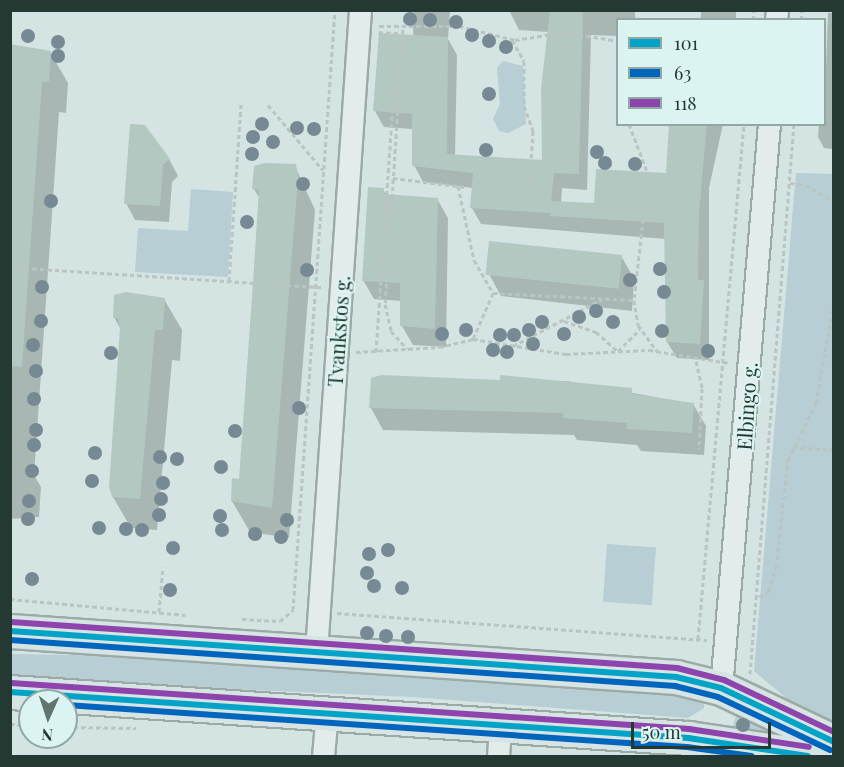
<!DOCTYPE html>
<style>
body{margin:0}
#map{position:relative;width:844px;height:767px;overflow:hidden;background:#d3e4e2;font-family:"Playfair Display",serif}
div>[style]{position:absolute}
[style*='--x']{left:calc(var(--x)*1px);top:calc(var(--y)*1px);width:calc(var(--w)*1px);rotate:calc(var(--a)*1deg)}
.green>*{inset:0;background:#b7ced4;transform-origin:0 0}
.shadow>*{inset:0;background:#0003;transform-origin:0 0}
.building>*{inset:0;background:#b4c8c2;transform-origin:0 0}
.path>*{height:3px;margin-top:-1.5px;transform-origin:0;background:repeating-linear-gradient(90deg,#bac5c3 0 4.5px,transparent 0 7.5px)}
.roads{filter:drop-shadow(2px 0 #9baaa7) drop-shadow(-2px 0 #9baaa7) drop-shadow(0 2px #9baaa7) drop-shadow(0 -2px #9baaa7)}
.street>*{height:21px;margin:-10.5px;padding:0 10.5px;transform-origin:10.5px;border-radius:10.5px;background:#e3ecec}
.primary>*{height:33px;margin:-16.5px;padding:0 16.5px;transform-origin:16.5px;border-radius:16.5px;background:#d6e4e3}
.bus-1>*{height:6px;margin:-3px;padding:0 3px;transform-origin:3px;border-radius:3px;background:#02a3c6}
.bus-2>*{height:6px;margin:-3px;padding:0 3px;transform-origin:3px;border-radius:3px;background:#0065bd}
.bus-3>*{height:6px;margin:-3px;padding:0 3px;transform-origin:3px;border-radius:3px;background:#8e44ad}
.trees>*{width:14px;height:14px;margin:-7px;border-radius:50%;background:#778a93}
span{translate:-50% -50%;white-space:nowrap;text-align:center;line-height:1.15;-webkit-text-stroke:4.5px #dbf3f1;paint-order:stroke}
.street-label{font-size:20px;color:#233932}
.frame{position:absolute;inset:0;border:12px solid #233932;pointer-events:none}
.legend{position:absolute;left:616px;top:18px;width:210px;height:108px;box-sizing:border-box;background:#dbf3f1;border:2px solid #91a9a5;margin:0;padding:8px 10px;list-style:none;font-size:18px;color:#233932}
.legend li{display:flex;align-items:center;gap:12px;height:30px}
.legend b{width:30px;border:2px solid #91a9a5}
.north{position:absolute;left:18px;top:689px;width:60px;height:60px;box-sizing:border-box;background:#dbf3f1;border:2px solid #91a9a5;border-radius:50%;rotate:183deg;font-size:16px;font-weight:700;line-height:24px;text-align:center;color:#233932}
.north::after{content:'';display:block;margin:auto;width:21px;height:27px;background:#617570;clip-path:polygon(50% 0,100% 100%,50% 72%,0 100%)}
.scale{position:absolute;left:631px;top:722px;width:140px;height:27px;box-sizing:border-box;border:3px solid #233932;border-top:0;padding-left:8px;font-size:18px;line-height:21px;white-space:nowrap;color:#233932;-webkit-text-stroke:4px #dbf3f1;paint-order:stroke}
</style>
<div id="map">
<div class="green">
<i style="clip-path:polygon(503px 61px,523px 66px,526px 124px,508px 133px,499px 131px,493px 119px,500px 104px,497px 68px)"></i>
<i style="clip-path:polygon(796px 173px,833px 174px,833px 728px,806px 715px,754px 671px)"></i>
<i style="clip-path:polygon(191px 189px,233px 192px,228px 277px,135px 272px,138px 228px,188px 231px)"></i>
<i style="left:607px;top:544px;width:49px;height:58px;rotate:4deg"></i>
<i style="clip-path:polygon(10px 654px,190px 657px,647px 685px,704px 700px,704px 708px,688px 718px,413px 697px,11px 679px)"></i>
<i style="clip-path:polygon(738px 709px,833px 750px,732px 729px)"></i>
</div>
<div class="shadow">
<i style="clip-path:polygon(414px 10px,450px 10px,448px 39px,457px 55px,455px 156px,544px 162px,549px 32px,519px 30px,509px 10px,635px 10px,635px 20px,618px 20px,618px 36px,591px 35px,587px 190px,562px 188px,561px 203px,595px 205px,667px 175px,674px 124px,723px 124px,709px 188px,709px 360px,677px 358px,667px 342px,666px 239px,481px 224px,472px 208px,473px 188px,423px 182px,414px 165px,413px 129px,384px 127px,375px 111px,413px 38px)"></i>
<i style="left:701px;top:10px;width:35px;height:10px"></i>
<i style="clip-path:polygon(828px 13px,834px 13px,834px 149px,824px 148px,818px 137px,819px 124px,824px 124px)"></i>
<i style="clip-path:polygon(50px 52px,68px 83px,66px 113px,59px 112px,43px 344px,34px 475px,41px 487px,39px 517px,10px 519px,10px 55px)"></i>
<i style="clip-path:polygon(131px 125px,169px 159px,178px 176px,172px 182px,169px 222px,135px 220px,126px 203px)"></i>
<i style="clip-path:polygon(295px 166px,315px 210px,289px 538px,250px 532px,232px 501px,240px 480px,260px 199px,254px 189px)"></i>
<i style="clip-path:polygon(383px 190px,387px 196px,437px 199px,448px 218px,446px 347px,413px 345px,402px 326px,402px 301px,374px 299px,363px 280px)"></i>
<i style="clip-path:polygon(621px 256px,634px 278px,632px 311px,501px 296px,489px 274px)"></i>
<i style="clip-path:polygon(164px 299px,182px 330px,180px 361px,172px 360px,157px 530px,131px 528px,113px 497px,121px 330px,114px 317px)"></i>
<i style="clip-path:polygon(372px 379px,567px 381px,693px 404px,706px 426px,704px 455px,641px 451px,637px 445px,577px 440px,574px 435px,383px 430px,371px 408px)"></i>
</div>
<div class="building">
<i style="clip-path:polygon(550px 10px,583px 10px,579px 174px,554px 173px,551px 201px,594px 203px,596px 169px,666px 173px,669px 124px,707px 124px,699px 213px,698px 280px,704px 280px,700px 344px,666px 342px,664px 223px,550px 216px,550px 205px,550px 213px,470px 208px,473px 173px,412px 166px,412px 114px,373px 111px,379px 33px,448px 37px,447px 154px,542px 160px,541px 89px)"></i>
<i style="clip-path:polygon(10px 44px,51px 51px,49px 82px,42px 82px,22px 367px,10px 366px)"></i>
<i style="clip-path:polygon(130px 124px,145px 125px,170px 159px,163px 165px,160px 206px,124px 204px)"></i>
<i style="clip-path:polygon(265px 163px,296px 164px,298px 178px,272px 508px,231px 501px,232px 478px,239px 479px,252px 297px,259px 190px,252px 189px,254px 166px)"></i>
<i style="clip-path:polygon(368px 187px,384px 188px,384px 194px,438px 198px,435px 329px,400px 326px,400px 283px,362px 281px)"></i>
<i style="left:489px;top:241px;width:134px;height:34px;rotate:6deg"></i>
<i style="clip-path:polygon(126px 292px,165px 298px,163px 330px,155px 330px,140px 499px,112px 497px,109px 487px,120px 328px,118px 318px,113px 318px,114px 295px)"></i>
<i style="clip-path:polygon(381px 375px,500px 380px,500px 375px,632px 388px,632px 394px,694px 403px,692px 433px,626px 429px,627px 423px,563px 418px,563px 413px,369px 408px,371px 378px)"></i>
</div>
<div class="path">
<i style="--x:753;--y:20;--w:10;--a:-84"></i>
<i style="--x:801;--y:20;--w:10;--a:-84"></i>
<i style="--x:379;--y:26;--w:80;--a:0"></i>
<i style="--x:459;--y:26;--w:58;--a:14"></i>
<i style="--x:515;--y:40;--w:50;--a:-9.3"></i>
<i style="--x:564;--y:32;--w:55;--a:9.5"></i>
<i style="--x:403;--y:29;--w:276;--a:93.7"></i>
<i style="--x:385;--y:304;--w:28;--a:77"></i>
<i style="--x:391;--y:331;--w:24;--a:48"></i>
<i style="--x:512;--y:40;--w:24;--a:60"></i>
<i style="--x:524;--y:61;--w:45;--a:90"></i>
<i style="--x:524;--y:106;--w:27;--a:70"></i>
<i style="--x:533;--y:131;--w:60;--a:93.8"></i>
<i style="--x:268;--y:105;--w:85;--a:49.8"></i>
<i style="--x:629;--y:124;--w:53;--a:69.2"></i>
<i style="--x:648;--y:174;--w:127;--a:96.3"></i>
<i style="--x:393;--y:178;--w:72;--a:7.2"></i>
<i style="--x:790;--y:183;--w:16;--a:7"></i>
<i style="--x:806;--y:185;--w:33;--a:31"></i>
<i style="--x:458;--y:186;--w:76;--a:77.8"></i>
<i style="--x:474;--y:260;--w:38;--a:60"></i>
<i style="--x:493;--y:293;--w:50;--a:113.5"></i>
<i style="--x:10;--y:267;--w:312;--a:3.7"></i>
<i style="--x:229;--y:281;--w:178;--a:-86.1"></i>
<i style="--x:493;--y:293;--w:141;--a:2.8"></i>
<i style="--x:634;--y:300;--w:25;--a:81"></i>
<i style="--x:638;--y:325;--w:32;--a:54"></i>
<i style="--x:564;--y:321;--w:34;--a:19"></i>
<i style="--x:596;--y:332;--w:29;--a:41"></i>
<i style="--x:618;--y:351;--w:31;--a:-45"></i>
<i style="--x:513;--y:346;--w:101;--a:-27.8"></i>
<i style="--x:356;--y:352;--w:83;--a:-3.4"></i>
<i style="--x:439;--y:347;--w:35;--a:-13"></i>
<i style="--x:473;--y:339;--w:94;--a:9.2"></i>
<i style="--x:566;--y:354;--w:83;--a:-2.8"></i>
<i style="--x:649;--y:350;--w:81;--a:9.2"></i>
<i style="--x:376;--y:352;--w:320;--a:-86.1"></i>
<i style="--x:398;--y:33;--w:20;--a:-177"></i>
<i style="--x:696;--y:361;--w:28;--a:77"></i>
<i style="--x:702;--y:388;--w:61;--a:92.8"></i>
<i style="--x:793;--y:447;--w:41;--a:4.2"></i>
<i style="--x:759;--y:597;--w:12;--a:-31"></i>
<i style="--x:769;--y:591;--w:25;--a:-74"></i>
<i style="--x:776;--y:567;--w:108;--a:-83.6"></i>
<i style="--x:788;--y:460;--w:64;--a:-63.8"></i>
<i style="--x:816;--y:403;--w:103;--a:-79.9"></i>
<i style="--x:10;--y:599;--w:176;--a:5.2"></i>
<i style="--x:159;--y:612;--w:45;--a:-84.9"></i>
<i style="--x:337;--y:613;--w:371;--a:4.2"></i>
<i style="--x:242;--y:619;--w:38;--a:3"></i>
<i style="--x:280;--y:621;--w:17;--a:-40"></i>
<i style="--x:293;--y:610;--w:601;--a:-86"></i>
<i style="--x:698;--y:639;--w:517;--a:-84.9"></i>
<i style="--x:750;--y:674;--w:552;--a:-85.43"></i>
<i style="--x:10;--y:724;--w:20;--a:3"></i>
<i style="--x:66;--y:727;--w:70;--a:0.8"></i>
</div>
<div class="roads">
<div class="street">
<i style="--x:776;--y:20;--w:10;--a:-84"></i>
<i style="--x:316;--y:652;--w:644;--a:-86.08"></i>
<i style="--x:721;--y:688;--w:566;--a:-85.14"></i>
<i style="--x:323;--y:756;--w:44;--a:-84.8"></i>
<i style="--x:498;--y:756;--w:31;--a:-86"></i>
</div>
<div class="primary">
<i style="--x:10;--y:631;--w:668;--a:3.95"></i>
<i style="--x:676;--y:677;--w:46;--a:13.7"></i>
<i style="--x:721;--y:688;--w:125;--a:25.5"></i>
<i style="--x:10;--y:692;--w:680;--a:3.88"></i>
<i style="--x:688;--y:738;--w:121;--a:8.5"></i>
</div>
</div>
<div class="bus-1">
<i style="--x:10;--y:631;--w:668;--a:3.95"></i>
<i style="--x:676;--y:677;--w:46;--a:13.7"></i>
<i style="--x:721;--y:688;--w:125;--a:25.5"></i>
<i style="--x:10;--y:692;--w:680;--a:3.88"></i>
<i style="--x:688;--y:738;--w:121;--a:8.5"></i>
</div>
<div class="bus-2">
<i style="--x:10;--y:640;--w:667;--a:3.96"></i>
<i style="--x:675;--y:686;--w:44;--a:14.3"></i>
<i style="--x:718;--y:697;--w:124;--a:25.3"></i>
<i style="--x:66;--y:705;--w:622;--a:3.87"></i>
<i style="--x:687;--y:747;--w:65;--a:8"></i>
</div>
<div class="bus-3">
<i style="--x:11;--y:622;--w:668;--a:3.95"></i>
<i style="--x:677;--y:668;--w:49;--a:14.3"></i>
<i style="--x:724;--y:680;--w:122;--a:25.3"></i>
<i style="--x:11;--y:683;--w:680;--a:3.88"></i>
<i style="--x:689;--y:729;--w:121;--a:8.5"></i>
</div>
<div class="trees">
<i style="left:410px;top:19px"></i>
<i style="left:430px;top:20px"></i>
<i style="left:456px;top:22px"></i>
<i style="left:472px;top:35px"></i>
<i style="left:28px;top:36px"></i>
<i style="left:489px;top:41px"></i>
<i style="left:58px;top:42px"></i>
<i style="left:506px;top:47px"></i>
<i style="left:58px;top:56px"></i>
<i style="left:489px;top:94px"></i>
<i style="left:262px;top:124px"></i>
<i style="left:297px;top:128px"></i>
<i style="left:314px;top:129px"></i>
<i style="left:253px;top:137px"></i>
<i style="left:273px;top:142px"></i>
<i style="left:486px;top:150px"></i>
<i style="left:597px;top:152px"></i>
<i style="left:252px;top:154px"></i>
<i style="left:605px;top:163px"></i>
<i style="left:635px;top:164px"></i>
<i style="left:303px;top:184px"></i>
<i style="left:51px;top:201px"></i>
<i style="left:247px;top:222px"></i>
<i style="left:660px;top:269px"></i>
<i style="left:307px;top:270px"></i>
<i style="left:630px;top:280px"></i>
<i style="left:42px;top:287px"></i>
<i style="left:664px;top:292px"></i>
<i style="left:596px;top:311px"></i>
<i style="left:579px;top:317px"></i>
<i style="left:41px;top:321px"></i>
<i style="left:542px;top:322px"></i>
<i style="left:613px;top:322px"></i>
<i style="left:466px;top:330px"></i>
<i style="left:529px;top:330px"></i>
<i style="left:662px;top:331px"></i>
<i style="left:442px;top:334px"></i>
<i style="left:564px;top:334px"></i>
<i style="left:500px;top:335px"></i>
<i style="left:514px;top:335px"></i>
<i style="left:533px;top:344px"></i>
<i style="left:33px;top:345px"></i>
<i style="left:493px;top:350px"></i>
<i style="left:708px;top:351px"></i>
<i style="left:507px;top:352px"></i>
<i style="left:111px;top:353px"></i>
<i style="left:36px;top:371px"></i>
<i style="left:34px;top:399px"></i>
<i style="left:299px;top:408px"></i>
<i style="left:36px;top:430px"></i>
<i style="left:235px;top:431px"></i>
<i style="left:34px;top:445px"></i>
<i style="left:95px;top:453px"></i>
<i style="left:160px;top:457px"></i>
<i style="left:177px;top:459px"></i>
<i style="left:221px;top:467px"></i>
<i style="left:32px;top:471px"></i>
<i style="left:92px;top:481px"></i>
<i style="left:163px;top:483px"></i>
<i style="left:161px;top:499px"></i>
<i style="left:29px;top:501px"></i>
<i style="left:159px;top:515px"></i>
<i style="left:220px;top:516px"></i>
<i style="left:28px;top:519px"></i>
<i style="left:287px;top:520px"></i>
<i style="left:99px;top:528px"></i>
<i style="left:126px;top:529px"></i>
<i style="left:142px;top:530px"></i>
<i style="left:222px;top:530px"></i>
<i style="left:255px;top:534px"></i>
<i style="left:281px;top:537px"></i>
<i style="left:173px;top:548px"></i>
<i style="left:388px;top:550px"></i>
<i style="left:369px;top:554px"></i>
<i style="left:367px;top:573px"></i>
<i style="left:32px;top:579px"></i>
<i style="left:374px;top:586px"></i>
<i style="left:402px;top:588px"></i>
<i style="left:170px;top:590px"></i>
<i style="left:367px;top:633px"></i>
<i style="left:386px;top:636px"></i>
<i style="left:408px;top:637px"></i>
<i style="left:743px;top:725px"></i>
</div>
<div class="street-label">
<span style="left:338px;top:331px;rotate:-86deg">Tvankstos g.</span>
<span style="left:746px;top:406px;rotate:-86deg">Elbingo g.</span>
</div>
<div class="frame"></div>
<ul class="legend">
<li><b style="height:8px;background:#02a3c6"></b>101</li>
<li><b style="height:8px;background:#0065bd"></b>63</li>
<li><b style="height:8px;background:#8e44ad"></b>118</li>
</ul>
<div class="north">N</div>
<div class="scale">50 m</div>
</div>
